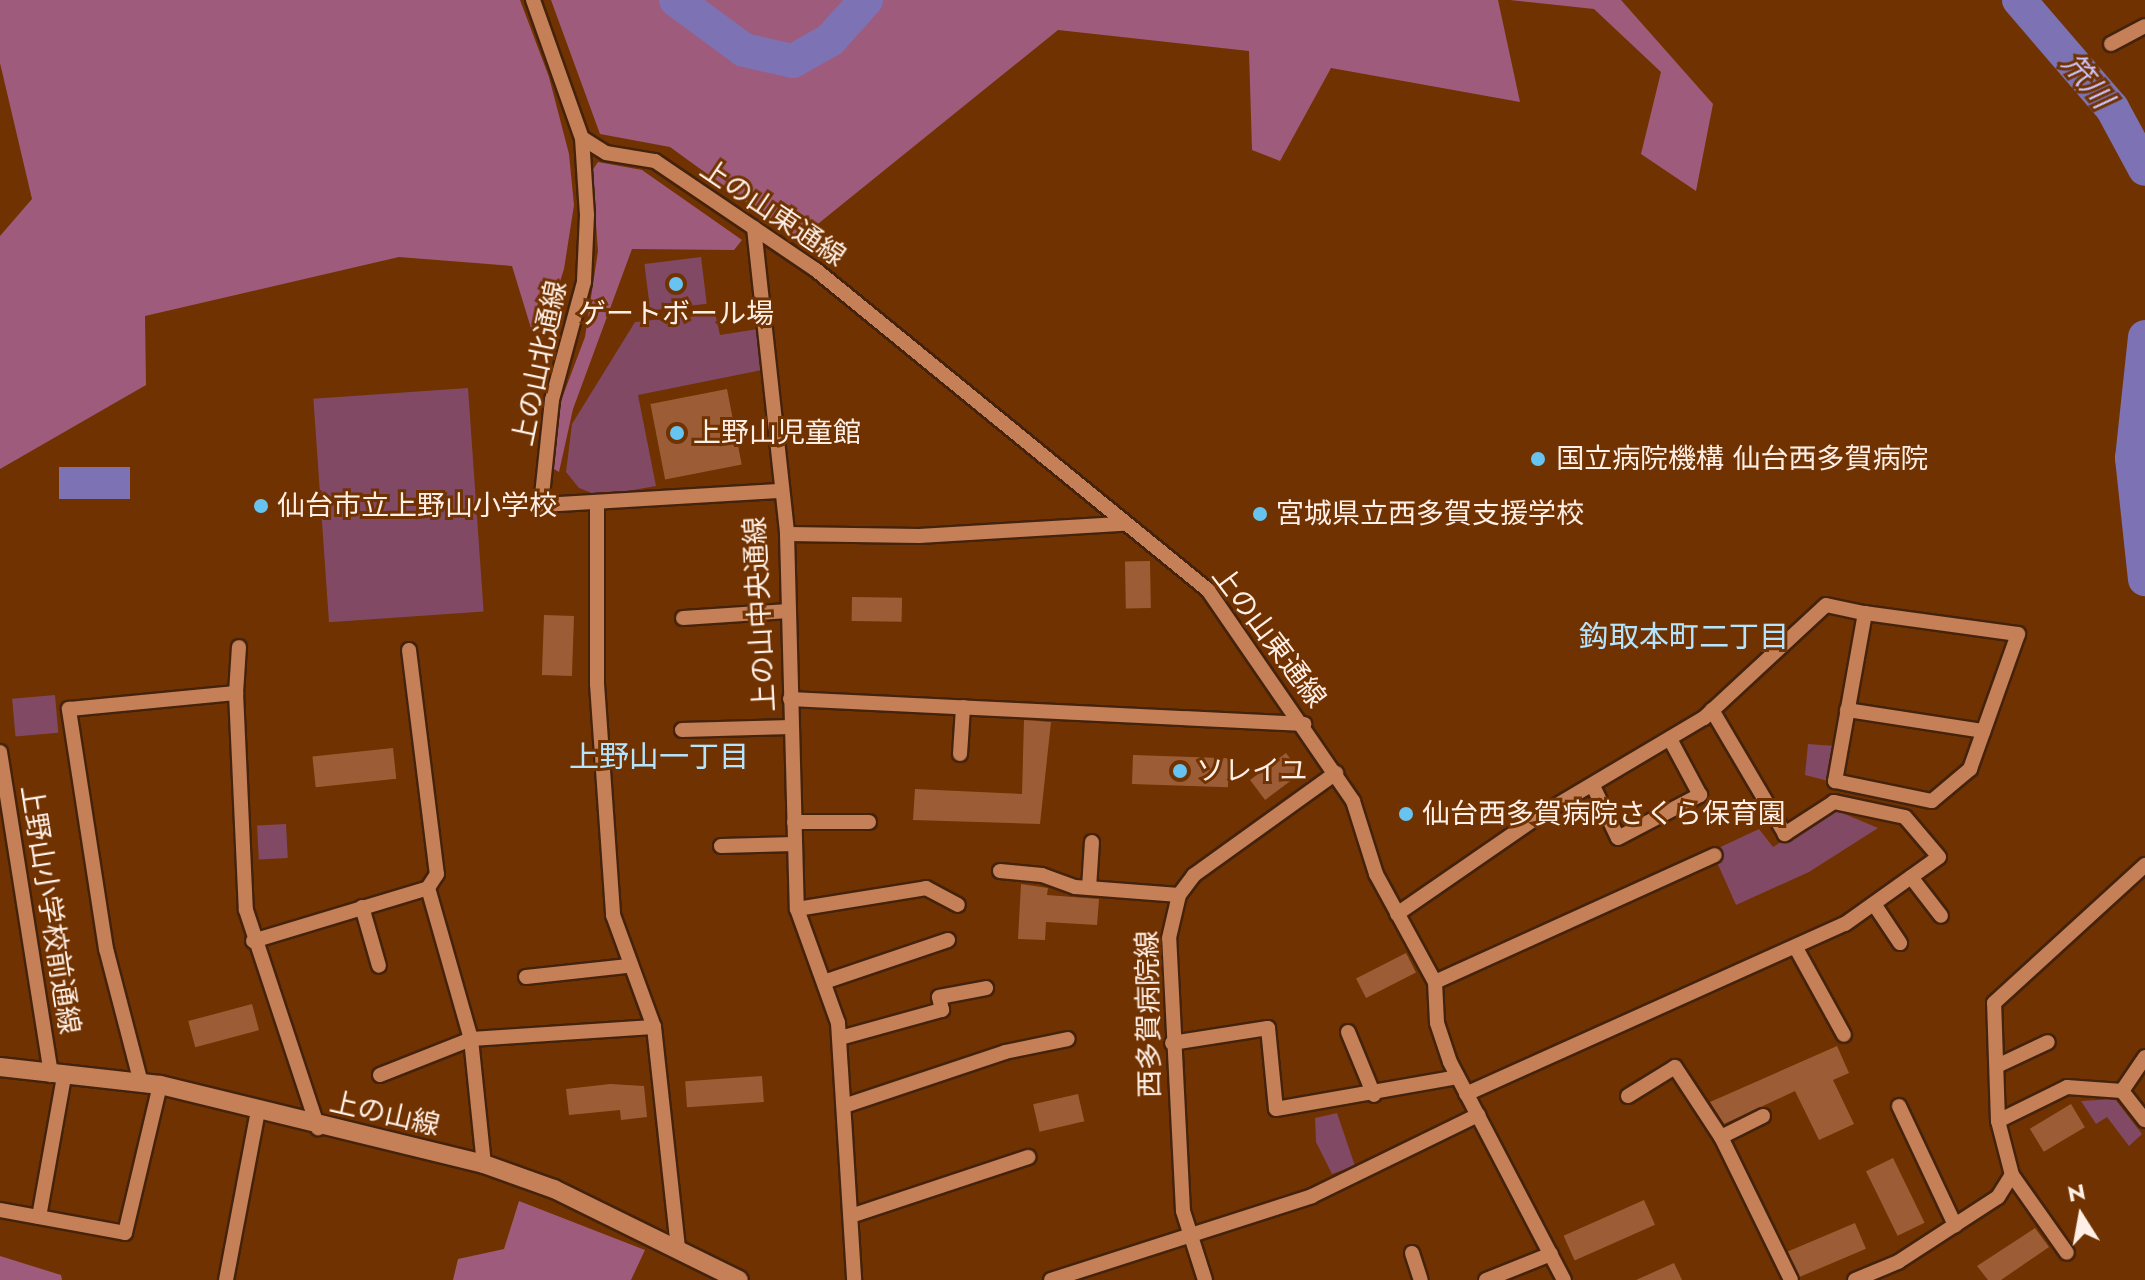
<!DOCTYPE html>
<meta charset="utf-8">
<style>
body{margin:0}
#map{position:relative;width:2145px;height:1280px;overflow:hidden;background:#703200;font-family:Jost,"Noto Sans JP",sans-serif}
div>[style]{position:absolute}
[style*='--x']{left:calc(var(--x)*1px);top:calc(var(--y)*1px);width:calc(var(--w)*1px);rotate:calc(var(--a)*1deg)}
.green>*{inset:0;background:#814964;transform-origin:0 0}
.forest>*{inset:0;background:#9f5b7b}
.water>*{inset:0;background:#7d72b3;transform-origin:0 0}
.river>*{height:34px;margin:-17px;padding:0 17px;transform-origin:17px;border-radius:17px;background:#7d72b3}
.building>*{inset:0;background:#9c5d36;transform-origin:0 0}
.roads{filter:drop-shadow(2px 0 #44220c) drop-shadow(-2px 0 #44220c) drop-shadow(0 2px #44220c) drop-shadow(0 -2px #44220c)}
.minor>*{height:14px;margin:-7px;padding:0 7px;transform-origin:7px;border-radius:7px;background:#c58057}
.tertiary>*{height:18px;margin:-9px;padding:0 9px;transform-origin:9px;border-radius:9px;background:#c58057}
.dots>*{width:22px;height:22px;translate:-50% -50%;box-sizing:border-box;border:4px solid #703200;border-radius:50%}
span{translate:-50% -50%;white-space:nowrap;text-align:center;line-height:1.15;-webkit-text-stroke:6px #703200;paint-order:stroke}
.street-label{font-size:28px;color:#ffefe6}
.poi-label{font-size:28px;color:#ffefe6}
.left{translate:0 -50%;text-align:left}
.water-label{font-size:30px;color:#cbc3fb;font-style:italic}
.neighbourhood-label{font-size:30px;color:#b5e5fe}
.north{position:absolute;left:2041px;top:1176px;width:80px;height:80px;-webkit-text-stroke:6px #703200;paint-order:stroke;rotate:349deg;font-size:22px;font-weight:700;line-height:32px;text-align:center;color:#ffefe6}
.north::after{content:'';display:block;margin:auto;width:28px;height:36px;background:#ffefe6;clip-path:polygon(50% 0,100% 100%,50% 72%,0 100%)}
</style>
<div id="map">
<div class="green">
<i style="left:701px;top:257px;width:47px;height:57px;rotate:83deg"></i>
<i style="clip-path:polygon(715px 313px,720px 335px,758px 329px,762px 370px,638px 395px,656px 486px,599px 496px,579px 488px,566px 472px,572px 424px,635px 322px)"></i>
<i style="left:468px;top:388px;width:224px;height:155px;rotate:86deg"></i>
<i style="left:55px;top:695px;width:38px;height:43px;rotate:85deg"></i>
<i style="clip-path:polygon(1808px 744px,1835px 746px,1832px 782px,1805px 775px)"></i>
<i style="clip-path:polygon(1833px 809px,1878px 828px,1809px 872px,1736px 905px,1712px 851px,1759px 829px,1773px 847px)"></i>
<i style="left:286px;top:824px;width:34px;height:29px;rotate:87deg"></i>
<i style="clip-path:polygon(2115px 1099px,2142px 1134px,2129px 1146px,2107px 1117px,2096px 1124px,2081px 1101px)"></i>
<i style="clip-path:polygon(1337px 1113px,1355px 1166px,1332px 1174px,1316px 1142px,1315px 1118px)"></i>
</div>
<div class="forest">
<i style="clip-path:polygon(0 0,520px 0,549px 77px,569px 154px,574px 205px,564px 269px,538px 351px,512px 266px,399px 257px,145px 316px,146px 385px,0 469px,0 236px,32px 199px,0 63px)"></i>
<i style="clip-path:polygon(551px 0,1498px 0,1520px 102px,1331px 68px,1280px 161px,1252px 150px,1249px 51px,1058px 30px,798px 240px,670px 147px,600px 134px)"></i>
<i style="clip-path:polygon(1510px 0,1621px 0,1713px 104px,1696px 191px,1641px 154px,1661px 72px,1594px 9px)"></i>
<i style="clip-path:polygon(598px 162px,642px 170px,742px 240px,734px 250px,632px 249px,573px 409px,559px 472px,549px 466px,559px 406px,585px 337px,598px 251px,592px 171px)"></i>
<i style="clip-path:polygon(519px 1201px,645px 1250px,631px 1280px,453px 1280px,458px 1259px,504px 1249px)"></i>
<i style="clip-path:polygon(0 1256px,61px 1275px,62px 1280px,0 1280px)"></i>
</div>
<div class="water">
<i style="left:130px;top:467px;width:32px;height:71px;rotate:90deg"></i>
</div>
<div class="river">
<i style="--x:676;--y:0;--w:84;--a:36.3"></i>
<i style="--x:744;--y:50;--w:50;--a:12.7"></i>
<i style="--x:793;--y:61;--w:43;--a:-29.6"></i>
<i style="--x:830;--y:40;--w:54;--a:-48"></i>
<i style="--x:2019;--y:0;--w:143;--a:49.3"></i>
<i style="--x:2112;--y:108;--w:69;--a:61.6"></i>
<i style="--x:2145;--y:337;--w:122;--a:96.1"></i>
<i style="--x:2132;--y:458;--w:122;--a:83.9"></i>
</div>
<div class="building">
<i style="left:727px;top:389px;width:77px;height:78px;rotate:79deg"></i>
<i style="left:1150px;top:561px;width:47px;height:25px;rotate:89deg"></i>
<i style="left:852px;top:597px;width:50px;height:24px;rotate:1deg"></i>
<i style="left:544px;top:615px;width:30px;height:60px;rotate:2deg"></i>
<i style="clip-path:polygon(1024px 720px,1051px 722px,1040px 824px,913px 820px,915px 789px,1022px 794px)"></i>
<i style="left:393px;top:748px;width:31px;height:81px;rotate:84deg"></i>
<i style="left:1286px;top:753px;width:25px;height:45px;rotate:53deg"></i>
<i style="left:1133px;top:755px;width:96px;height:29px;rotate:2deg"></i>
<i style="clip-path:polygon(1021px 884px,1048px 888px,1047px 895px,1099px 899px,1097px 925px,1046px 922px,1045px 940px,1018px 939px)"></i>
<i style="left:1406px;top:953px;width:22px;height:56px;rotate:63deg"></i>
<i style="left:252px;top:1004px;width:27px;height:66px;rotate:75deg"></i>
<i style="clip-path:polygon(1837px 1046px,1849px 1073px,1833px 1080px,1854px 1124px,1819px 1140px,1795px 1091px,1724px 1124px,1710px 1102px)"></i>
<i style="left:762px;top:1076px;width:26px;height:77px;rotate:86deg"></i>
<i style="clip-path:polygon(610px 1084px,644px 1086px,647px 1117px,621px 1120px,620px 1110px,569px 1115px,566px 1089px)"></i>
<i style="left:1078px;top:1094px;width:28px;height:46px;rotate:77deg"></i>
<i style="left:2071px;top:1104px;width:27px;height:48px;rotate:59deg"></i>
<i style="left:1893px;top:1158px;width:72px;height:30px;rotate:64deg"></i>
<i style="left:1644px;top:1200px;width:27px;height:88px;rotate:66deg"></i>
<i style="left:1855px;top:1223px;width:28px;height:73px;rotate:67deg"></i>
<i style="clip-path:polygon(2035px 1228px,2049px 1247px,2001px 1280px,1988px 1280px,1977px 1266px)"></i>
<i style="clip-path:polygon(1674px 1263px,1682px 1280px,1636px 1280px)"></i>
</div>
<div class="roads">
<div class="minor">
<i style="--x:533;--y:0;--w:146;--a:70.5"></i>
<i style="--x:582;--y:138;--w:77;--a:86.3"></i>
<i style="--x:587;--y:215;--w:67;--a:92.6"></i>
<i style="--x:584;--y:282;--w:122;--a:105.2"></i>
<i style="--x:552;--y:400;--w:106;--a:96"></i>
<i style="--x:541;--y:505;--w:239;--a:-3.4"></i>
<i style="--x:2111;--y:44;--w:38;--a:-28"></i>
<i style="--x:582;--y:138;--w:28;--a:32"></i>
<i style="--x:606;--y:153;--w:50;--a:9.3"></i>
<i style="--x:655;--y:161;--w:194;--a:34.1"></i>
<i style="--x:816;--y:270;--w:506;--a:39.23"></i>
<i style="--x:1208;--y:590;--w:256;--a:55.5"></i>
<i style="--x:1353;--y:801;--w:77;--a:72.5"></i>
<i style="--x:1376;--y:874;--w:123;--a:61.4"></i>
<i style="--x:1435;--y:982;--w:41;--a:87.2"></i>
<i style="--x:1437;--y:1023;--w:41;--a:71.6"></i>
<i style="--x:1450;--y:1062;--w:246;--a:62.4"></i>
<i style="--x:754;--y:228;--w:308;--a:83.8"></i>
<i style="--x:787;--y:534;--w:375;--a:88.5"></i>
<i style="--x:797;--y:909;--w:121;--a:70.2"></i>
<i style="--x:838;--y:1023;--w:257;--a:86.4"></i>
<i style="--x:597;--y:505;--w:179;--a:90"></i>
<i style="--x:597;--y:684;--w:232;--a:86"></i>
<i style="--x:613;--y:915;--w:119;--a:69.9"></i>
<i style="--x:654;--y:1027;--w:222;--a:83.8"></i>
<i style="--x:787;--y:534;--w:132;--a:0.9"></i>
<i style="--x:919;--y:536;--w:205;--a:-3.4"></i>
<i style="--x:683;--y:618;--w:106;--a:-3.8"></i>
<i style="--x:409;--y:650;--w:226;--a:82.9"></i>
<i style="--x:437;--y:874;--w:17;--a:123"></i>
<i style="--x:428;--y:888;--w:157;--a:74.1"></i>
<i style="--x:471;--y:1039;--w:126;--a:84.1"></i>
<i style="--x:236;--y:693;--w:46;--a:-86.3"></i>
<i style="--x:790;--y:699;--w:515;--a:2.78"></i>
<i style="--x:1847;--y:710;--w:138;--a:8.8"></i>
<i style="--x:682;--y:730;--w:109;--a:-1.6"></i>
<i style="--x:0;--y:752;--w:327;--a:81"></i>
<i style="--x:960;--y:754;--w:47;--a:-86.3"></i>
<i style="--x:1594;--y:788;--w:55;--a:64.4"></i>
<i style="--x:1618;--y:838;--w:93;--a:-27.7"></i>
<i style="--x:1700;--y:795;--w:64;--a:-118.2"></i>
<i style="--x:794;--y:822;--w:75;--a:0"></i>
<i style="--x:721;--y:846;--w:74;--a:-1.5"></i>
<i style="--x:1000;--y:871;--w:42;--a:5.4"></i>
<i style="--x:1042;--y:875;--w:35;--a:20"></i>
<i style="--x:1075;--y:887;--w:104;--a:4.4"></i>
<i style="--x:1911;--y:877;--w:49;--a:52.4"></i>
<i style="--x:1089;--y:888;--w:46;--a:-86.3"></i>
<i style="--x:1874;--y:904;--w:47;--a:56.3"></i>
<i style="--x:362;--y:907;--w:61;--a:73.9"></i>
<i style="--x:797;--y:909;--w:131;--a:-9.2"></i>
<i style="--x:926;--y:888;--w:36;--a:28"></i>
<i style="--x:1397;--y:914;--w:176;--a:-34.6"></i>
<i style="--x:1542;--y:814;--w:188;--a:-30.7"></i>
<i style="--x:1704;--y:718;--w:166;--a:-42.8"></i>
<i style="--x:1826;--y:605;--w:40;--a:12"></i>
<i style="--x:1865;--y:613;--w:171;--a:100.1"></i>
<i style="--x:1835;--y:781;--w:99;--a:11.7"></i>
<i style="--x:1932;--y:801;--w:50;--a:-40.1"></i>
<i style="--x:1970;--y:769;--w:143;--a:-70.4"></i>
<i style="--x:2018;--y:634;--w:154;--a:-172.2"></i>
<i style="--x:253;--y:941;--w:183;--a:-16.8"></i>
<i style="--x:1796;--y:948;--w:99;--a:61.1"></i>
<i style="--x:526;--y:977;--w:103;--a:-6.2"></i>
<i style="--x:824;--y:982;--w:131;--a:-18.7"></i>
<i style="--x:1435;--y:982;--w:307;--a:-24.4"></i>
<i style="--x:1348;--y:1032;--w:68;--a:67.6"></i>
<i style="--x:840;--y:1038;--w:106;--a:-15.4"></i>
<i style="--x:942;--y:1010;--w:13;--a:-103"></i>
<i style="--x:939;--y:997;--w:48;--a:-10.8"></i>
<i style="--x:1172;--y:1043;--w:97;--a:-8.9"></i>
<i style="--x:1268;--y:1028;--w:81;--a:84.4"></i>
<i style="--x:1276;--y:1109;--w:184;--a:-10"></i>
<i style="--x:1997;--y:1066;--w:56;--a:-25.2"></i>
<i style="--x:380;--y:1075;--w:98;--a:-21.6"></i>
<i style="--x:471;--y:1039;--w:183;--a:-3.8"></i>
<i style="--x:141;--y:1083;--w:138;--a:-104.6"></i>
<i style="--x:106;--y:949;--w:243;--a:-98.8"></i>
<i style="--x:69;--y:709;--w:168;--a:-5.5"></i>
<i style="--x:236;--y:693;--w:217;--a:87.4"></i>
<i style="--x:246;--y:910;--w:230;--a:71.7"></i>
<i style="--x:2122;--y:1091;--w:41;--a:-55.9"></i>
<i style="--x:1466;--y:1094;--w:415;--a:-24.2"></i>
<i style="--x:1845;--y:924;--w:115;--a:-35.5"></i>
<i style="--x:1939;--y:857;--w:52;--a:-130.4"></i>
<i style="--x:1905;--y:817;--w:73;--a:-168.1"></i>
<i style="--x:1834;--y:802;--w:59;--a:146.9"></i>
<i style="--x:1785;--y:834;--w:144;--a:-120.5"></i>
<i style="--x:1628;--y:1096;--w:55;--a:-31.7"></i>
<i style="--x:1675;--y:1067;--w:84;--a:56.7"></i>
<i style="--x:1721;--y:1137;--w:159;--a:63.9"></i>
<i style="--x:844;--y:1106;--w:170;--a:-18.5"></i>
<i style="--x:1005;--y:1052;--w:64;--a:-11.7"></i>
<i style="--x:1899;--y:1106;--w:132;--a:64.8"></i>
<i style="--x:1998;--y:1121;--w:118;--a:-91.9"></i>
<i style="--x:1994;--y:1003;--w:205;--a:-42.4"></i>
<i style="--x:1721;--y:1137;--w:47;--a:-26.6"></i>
<i style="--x:2012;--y:1175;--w:95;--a:54.8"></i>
<i style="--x:0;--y:1210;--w:127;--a:10.4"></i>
<i style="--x:125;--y:1233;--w:152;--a:-76.7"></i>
<i style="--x:851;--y:1216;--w:187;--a:-18.4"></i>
<i style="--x:39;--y:1217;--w:142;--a:-79.9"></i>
<i style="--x:1412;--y:1253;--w:28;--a:72"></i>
<i style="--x:226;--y:1280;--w:172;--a:-79.3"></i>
<i style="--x:1051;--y:1280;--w:274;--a:-17.8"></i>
<i style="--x:1312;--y:1196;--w:185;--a:-26"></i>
<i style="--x:1205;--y:1280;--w:72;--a:-107.7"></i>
<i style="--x:1183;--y:1211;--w:273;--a:-92.9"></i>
<i style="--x:1169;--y:938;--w:44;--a:-76.9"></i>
<i style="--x:1179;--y:895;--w:25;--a:-53"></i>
<i style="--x:1194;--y:875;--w:175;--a:-35.7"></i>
<i style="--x:1486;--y:1280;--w:70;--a:-21.8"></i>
<i style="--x:1855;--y:1280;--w:47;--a:-22.7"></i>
<i style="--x:1898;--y:1262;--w:119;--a:-33"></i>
<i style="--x:1998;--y:1197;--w:26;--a:-58"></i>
<i style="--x:2012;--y:1175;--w:56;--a:-104.5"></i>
<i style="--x:1998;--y:1121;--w:77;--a:-26.2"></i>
<i style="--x:2067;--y:1087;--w:55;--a:4.2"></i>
<i style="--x:2122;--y:1091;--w:37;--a:52"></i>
</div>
<div class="tertiary">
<i style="--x:0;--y:1067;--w:161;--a:6.4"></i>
<i style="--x:160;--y:1085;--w:333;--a:13.7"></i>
<i style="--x:484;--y:1164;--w:74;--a:19.7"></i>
<i style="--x:554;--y:1189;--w:206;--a:26.2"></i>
</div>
</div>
<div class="dots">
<i style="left:676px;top:284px;background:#67c4f0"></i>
<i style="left:677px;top:433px;background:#67c4f0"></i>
<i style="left:1538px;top:459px;background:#67c4f0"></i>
<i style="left:261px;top:506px;background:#67c4f0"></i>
<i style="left:1260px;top:514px;background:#67c4f0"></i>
<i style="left:1180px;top:771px;background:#67c4f0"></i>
<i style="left:1406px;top:814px;background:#67c4f0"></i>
</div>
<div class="street-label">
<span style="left:773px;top:213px;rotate:34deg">上の山東通線</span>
<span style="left:540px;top:363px;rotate:-78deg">上の山北通線</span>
<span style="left:760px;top:614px;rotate:-93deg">上の山中央通線</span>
<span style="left:1269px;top:637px;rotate:53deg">上の山東通線</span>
<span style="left:50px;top:910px;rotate:81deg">上野山小学校前通線</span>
<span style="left:1149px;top:1014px;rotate:-91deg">西多賀病院線</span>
<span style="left:385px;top:1114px;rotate:13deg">上の山線</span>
</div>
<div class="poi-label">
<span style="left:676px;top:314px">ゲートボール場</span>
<span class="left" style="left:693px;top:433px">上野山児童館</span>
<span class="left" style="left:1556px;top:459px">国立病院機構 仙台西多賀病院</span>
<span class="left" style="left:277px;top:506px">仙台市立上野山小学校</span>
<span class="left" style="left:1276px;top:514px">宮城県立西多賀支援学校</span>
<span class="left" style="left:1196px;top:771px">ソレイユ</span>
<span class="left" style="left:1422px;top:814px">仙台西多賀病院さくら保育園</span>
</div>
<div class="water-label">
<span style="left:2087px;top:81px;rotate:51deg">笊川</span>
</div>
<div class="neighbourhood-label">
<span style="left:1684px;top:637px">鈎取本町二丁目</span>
<span style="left:659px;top:757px">上野山一丁目</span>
</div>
<div class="north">N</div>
</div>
